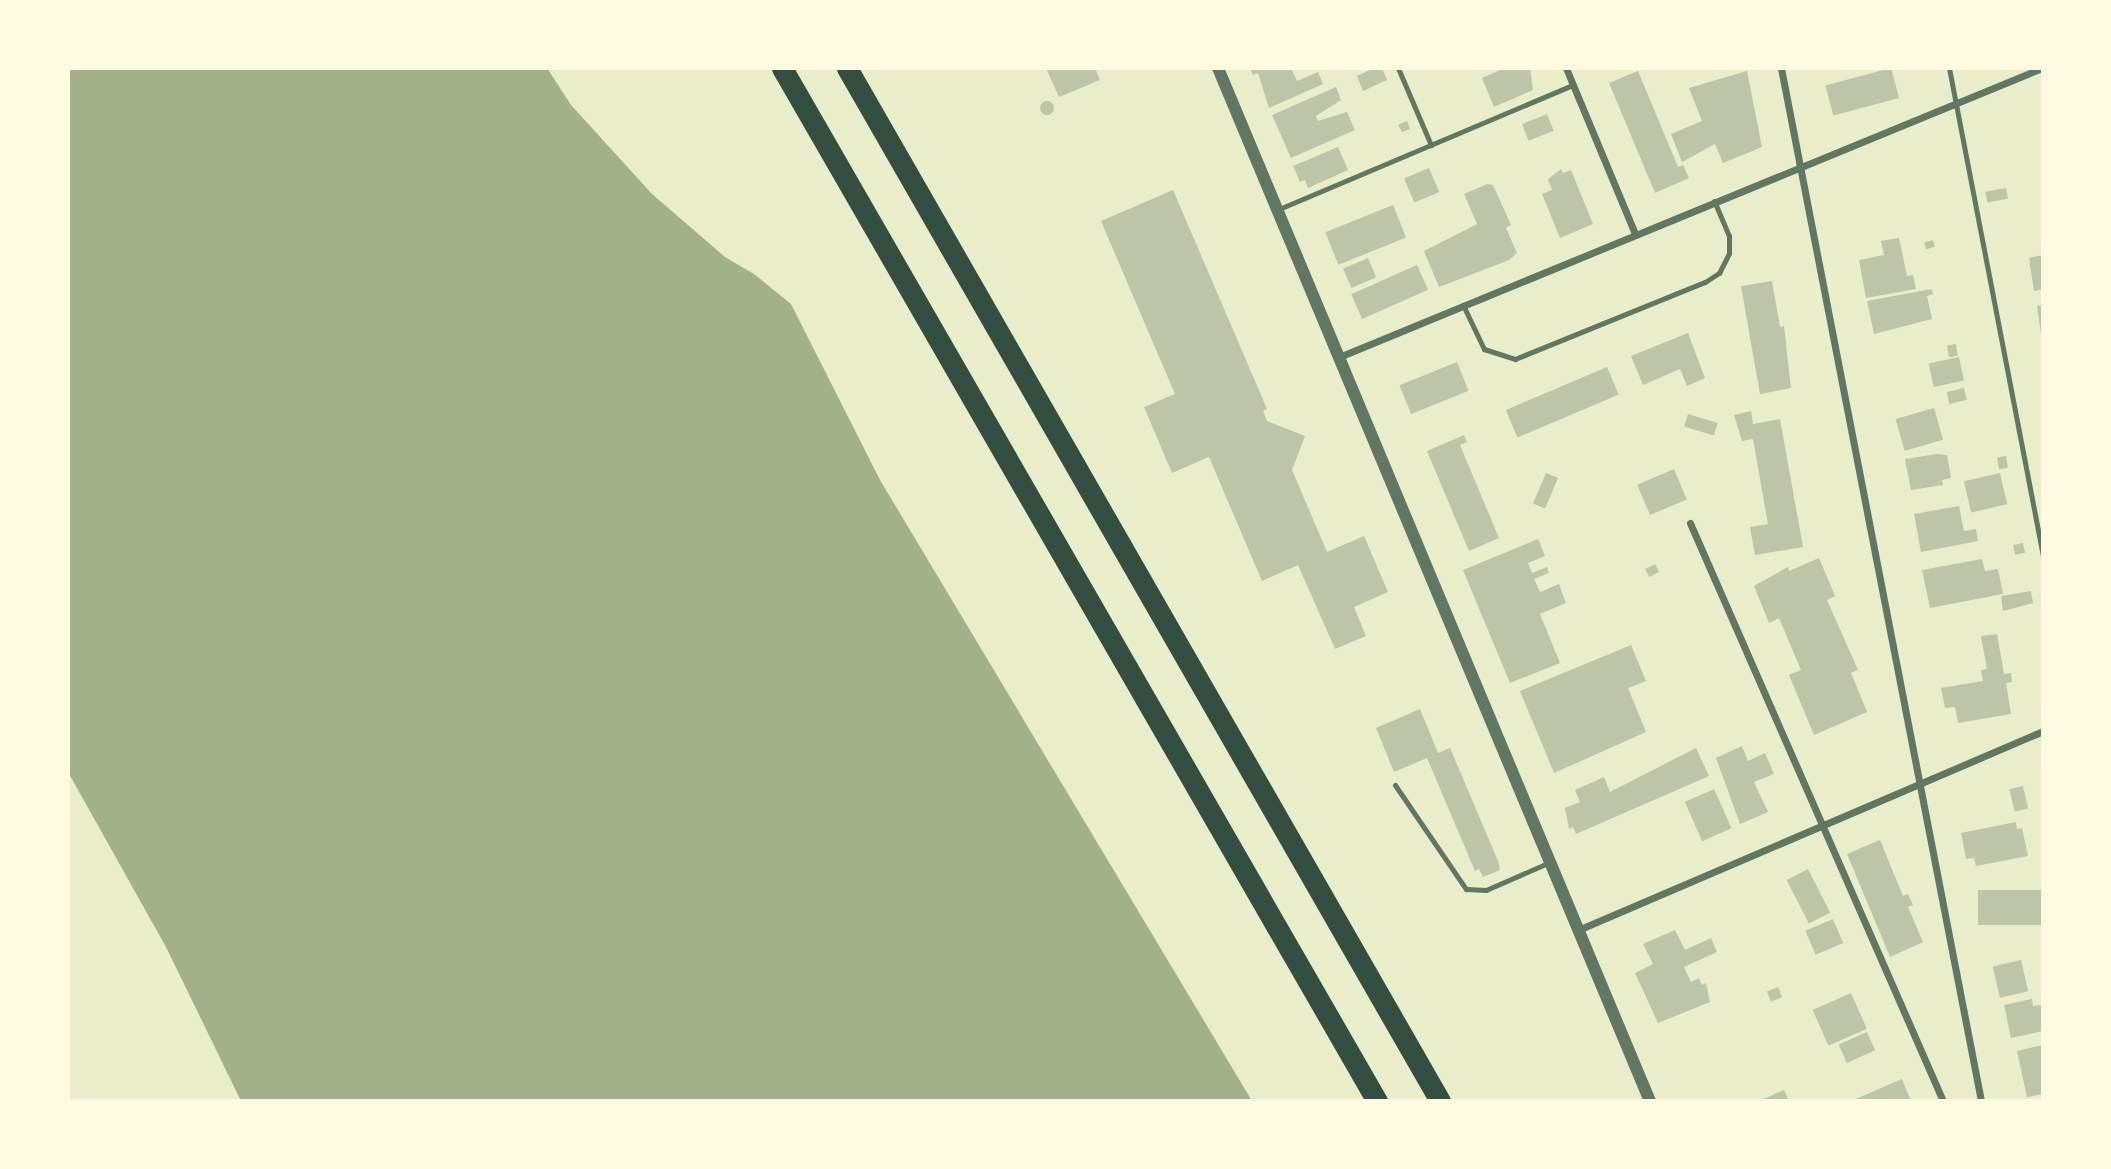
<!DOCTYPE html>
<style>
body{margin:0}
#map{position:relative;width:2111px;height:1169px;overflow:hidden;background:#e9edc9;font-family:Figtree,sans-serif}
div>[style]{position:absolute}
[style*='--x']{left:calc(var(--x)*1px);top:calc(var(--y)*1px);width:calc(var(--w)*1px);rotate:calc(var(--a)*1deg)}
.water>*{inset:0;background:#a3b18a}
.building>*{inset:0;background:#bcc5a7;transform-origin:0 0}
.round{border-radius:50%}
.service>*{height:5px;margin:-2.5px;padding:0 2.5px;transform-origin:2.5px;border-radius:2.5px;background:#617663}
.minor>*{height:7px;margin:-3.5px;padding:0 3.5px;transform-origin:3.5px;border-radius:3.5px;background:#617663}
.tertiary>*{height:12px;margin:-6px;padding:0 6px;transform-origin:6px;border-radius:6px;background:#617663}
.motorway>*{height:21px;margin:-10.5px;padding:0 10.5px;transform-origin:10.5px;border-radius:10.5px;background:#344e41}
span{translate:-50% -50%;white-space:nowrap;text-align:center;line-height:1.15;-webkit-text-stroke:7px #fefae0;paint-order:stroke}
.frame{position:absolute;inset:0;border:70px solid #fefae0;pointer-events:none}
</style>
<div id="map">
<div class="water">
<i style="clip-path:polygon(68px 68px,547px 68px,571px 105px,652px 194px,725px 257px,754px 274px,791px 304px,880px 480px,1252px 1101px,241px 1101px,166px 947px,68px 772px)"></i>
</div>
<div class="building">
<i style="clip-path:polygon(1046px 68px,1095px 68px,1100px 80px,1059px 97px)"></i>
<i style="clip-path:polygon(1250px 68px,1291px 68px,1297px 81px,1318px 72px,1323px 84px,1269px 108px,1258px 73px,1253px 75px)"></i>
<i style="clip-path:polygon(1374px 68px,1382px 68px,1387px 80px,1363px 91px,1357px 76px)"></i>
<i style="clip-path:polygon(1505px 68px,1530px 68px,1533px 90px,1494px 107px,1482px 78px)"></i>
<i style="left:1891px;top:68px;width:31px;height:68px;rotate:75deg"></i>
<i style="clip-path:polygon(1638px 71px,1678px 167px,1683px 165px,1689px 178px,1655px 193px,1609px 83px)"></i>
<i style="clip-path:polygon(1747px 71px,1762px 147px,1723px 163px,1715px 144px,1682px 162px,1671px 134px,1702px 121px,1689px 88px)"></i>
<i style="clip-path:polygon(1336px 87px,1341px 100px,1316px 116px,1318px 121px,1347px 112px,1355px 130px,1291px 158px,1272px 115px)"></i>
<i class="round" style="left:1040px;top:101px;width:14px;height:14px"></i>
<i style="left:1547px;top:114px;width:18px;height:27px;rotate:68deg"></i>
<i style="clip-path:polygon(1407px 121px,1410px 129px,1402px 132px,1398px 125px)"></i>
<i style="clip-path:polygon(1338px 147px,1348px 170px,1308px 188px,1305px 180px,1300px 182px,1293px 166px)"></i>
<i style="left:1429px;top:168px;width:26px;height:27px;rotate:67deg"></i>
<i style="clip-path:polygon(1561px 169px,1563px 173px,1571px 170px,1593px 224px,1560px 238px,1542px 194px,1552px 190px,1548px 179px)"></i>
<i style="clip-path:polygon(1487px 184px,1493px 185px,1511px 225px,1506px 228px,1517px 253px,1509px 260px,1439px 287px,1424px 251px,1477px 224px,1464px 194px)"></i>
<i style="left:2006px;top:188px;width:11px;height:21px;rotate:80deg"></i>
<i style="clip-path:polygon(1173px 190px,1267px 409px,1263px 411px,1267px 421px,1305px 436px,1292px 470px,1327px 552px,1364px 536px,1388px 592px,1354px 607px,1366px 636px,1335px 649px,1298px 565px,1262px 581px,1209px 457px,1172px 473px,1144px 407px,1175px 394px,1101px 221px)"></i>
<i style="left:1393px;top:205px;width:35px;height:73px;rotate:68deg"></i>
<i style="clip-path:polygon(1899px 238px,1907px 276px,1913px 275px,1916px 289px,1866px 298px,1859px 260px,1884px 255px,1881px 241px)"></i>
<i style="left:1933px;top:240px;width:7px;height:9px;rotate:74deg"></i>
<i style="clip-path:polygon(2043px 255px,2043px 289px,2034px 291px,2029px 258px)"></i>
<i style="left:1368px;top:258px;width:21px;height:27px;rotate:67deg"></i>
<i style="left:1417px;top:265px;width:27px;height:72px;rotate:66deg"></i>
<i style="clip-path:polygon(1772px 281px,1780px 327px,1784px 326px,1791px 388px,1760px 394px,1741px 286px)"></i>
<i style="clip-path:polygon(1932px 289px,1933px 294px,1927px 296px,1932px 319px,1874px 334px,1867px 301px)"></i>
<i style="clip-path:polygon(2043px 305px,2043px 334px,2041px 334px,2037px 306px)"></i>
<i style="clip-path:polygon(1688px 333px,1705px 378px,1687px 386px,1680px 369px,1643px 385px,1631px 356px)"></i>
<i style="left:1956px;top:344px;width:12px;height:9px;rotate:81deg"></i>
<i style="left:1959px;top:357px;width:24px;height:31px;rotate:78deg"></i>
<i style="left:1457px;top:362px;width:31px;height:62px;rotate:68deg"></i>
<i style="left:1607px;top:367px;width:30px;height:110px;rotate:67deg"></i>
<i style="left:1964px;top:388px;width:12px;height:18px;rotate:76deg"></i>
<i style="left:1934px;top:408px;width:33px;height:40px;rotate:74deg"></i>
<i style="clip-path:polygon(1751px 411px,1753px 424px,1780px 419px,1803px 547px,1755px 555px,1750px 527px,1768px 524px,1753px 439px,1742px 441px,1734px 415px)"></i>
<i style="left:1688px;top:414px;width:31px;height:13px;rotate:17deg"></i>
<i style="clip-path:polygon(1464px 435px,1467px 442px,1460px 445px,1499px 538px,1469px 551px,1427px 451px)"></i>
<i style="clip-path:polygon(1937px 454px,1947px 455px,1951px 478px,1942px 480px,1943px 485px,1911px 490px,1905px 459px)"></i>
<i style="left:2006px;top:456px;width:12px;height:9px;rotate:81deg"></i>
<i style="left:1674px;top:469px;width:33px;height:40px;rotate:67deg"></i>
<i style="left:1546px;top:473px;width:13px;height:33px;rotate:23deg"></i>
<i style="left:2000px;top:473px;width:32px;height:37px;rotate:77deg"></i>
<i style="clip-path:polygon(1959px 506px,1964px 531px,1976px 529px,1978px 541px,1921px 552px,1914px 514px)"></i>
<i style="clip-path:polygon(1538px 539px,1545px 556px,1528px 563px,1532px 573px,1547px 567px,1549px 573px,1534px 579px,1540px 592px,1559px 584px,1566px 603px,1540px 614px,1560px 663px,1510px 683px,1463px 570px)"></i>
<i style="left:2023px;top:543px;width:10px;height:10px;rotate:79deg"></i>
<i style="clip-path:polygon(1819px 558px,1835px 596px,1827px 600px,1858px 670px,1851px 673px,1867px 712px,1814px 735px,1789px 675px,1801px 670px,1779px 618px,1769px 623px,1754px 586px,1788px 567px,1789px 571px)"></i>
<i style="clip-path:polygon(1982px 559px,1985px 571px,1998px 569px,2003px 594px,1930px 608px,1922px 570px)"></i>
<i style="left:1655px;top:564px;width:9px;height:11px;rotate:63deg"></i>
<i style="clip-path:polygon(2031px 591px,2033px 603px,2003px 611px,2001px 596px)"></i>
<i style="clip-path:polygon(1997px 634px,2004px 674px,2011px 673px,2012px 682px,2006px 683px,2011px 714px,1958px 723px,1955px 707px,1945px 708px,1941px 688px,1983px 681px,1981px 670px,1987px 669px,1981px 636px)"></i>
<i style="clip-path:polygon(1631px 645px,1646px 681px,1628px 688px,1646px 732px,1554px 773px,1520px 691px)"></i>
<i style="clip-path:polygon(1420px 709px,1438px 753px,1450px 748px,1498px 861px,1500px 870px,1483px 877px,1479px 869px,1475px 871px,1427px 758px,1394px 772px,1376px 728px)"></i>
<i style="clip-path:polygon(1742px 746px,1748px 761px,1765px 753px,1774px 774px,1754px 782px,1768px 812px,1740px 824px,1716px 758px)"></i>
<i style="clip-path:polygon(1696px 748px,1709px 776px,1576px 834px,1573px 827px,1569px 829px,1565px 808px,1580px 802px,1575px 790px,1604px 777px,1610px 792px)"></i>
<i style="left:2023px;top:786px;width:23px;height:14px;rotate:77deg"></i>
<i style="left:1714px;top:789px;width:43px;height:32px;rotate:66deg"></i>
<i style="clip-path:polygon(2016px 822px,2017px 829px,2022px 828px,2028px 856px,1976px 866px,1974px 858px,1966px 859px,1961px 833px)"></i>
<i style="clip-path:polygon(1880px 840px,1903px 896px,1908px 894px,1913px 905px,1908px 907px,1923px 942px,1890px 957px,1847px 854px)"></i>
<i style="left:1808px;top:869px;width:49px;height:24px;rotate:63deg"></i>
<i style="left:2043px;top:890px;width:35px;height:65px;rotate:90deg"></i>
<i style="left:1833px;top:919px;width:26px;height:30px;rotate:67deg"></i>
<i style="clip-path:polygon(1675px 930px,1685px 950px,1711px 938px,1717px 952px,1684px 967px,1691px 982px,1699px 978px,1702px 985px,1706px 983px,1710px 1002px,1658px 1023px,1635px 973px,1653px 964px,1643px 944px)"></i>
<i style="left:2021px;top:960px;width:32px;height:29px;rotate:77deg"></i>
<i style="left:1778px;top:987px;width:11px;height:12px;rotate:68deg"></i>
<i style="left:1851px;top:993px;width:39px;height:42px;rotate:66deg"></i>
<i style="clip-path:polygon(2032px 999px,2033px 1006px,2041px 1005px,2043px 1031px,2011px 1038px,2004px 1005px)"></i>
<i style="left:1867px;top:1032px;width:20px;height:31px;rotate:66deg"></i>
<i style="clip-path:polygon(2043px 1045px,2043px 1094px,2027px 1097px,2017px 1051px)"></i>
<i style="clip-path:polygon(1902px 1079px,1911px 1101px,1851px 1101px)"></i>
<i style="clip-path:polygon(1784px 1090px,1789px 1101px,1759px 1101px)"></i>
</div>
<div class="service">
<i style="--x:1398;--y:68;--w:84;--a:66.8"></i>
<i style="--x:1949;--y:68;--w:497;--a:79.1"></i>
<i style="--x:1279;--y:209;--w:319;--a:-22.9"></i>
<i style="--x:1463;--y:305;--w:49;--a:64.5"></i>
<i style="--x:1484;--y:349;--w:33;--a:18"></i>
<i style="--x:1515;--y:359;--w:205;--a:-22.1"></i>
<i style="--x:1705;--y:282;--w:17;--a:-33"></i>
<i style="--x:1719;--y:273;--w:22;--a:-63"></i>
<i style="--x:1729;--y:253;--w:17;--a:-90"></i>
<i style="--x:1729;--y:236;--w:38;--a:-113"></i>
<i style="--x:1395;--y:785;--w:126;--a:55.7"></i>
<i style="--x:1466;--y:889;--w:20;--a:3"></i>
<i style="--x:1486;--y:890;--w:70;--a:-23.6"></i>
</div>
<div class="minor">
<i style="--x:1566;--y:68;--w:180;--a:67.4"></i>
<i style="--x:1781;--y:68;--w:1052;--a:79.04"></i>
<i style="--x:1339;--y:357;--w:760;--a:-22.35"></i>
<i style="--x:1690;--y:523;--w:631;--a:66.36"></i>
<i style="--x:1578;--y:930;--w:506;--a:-23.17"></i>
</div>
<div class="tertiary">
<i style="--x:1218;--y:68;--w:1120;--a:67.31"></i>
</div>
<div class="motorway">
<i style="--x:782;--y:68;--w:1192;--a:60.06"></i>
<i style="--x:847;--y:68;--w:1191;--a:60.14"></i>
</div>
<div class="frame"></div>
</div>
